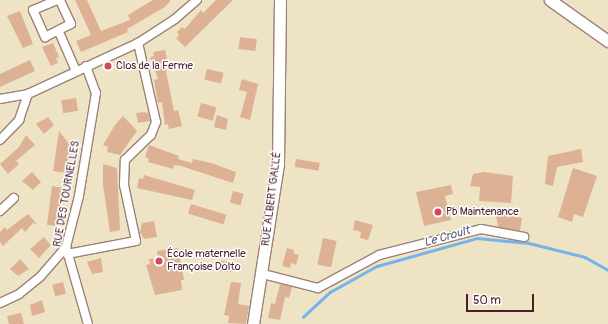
<!DOCTYPE html>
<meta charset="utf-8">
<style>
body{margin:0}
#map{position:relative;width:608px;height:324px;overflow:hidden;background:#efe3c6;font-family:Pangolin,sans-serif}
div>[style]{position:absolute}
[style*='--x']{left:calc(var(--x)*1px);top:calc(var(--y)*1px);width:calc(var(--w)*1px);rotate:calc(var(--a)*1deg)}
.stream>*{height:2.5px;margin:-1.25px;padding:0 1.25px;transform-origin:1.25px;border-radius:1.25px;background:#74b4e8}
.building>*{inset:0;background:#ddb294;transform-origin:0 0}
.roads{filter:drop-shadow(1px 0 #9c8178) drop-shadow(-1px 0 #9c8178) drop-shadow(0 1px #9c8178) drop-shadow(0 -1px #9c8178)}
.street>*{height:8px;margin:-4px;padding:0 4px;transform-origin:4px;border-radius:4px;background:#fff}
.secondary>*{height:11px;margin:-5.5px;padding:0 5.5px;transform-origin:5.5px;border-radius:5.5px;background:#fff}
.dots>*{width:11px;height:11px;translate:-50% -50%;box-sizing:border-box;border:2px solid #fff;border-radius:50%}
span{translate:-50% -50%;white-space:nowrap;text-align:center;line-height:1.15;-webkit-text-stroke:3px #fff;paint-order:stroke}
.poi-label{font-size:11px;color:#4a1f2b}
.left{translate:0 -50%;text-align:left}
.street-label{font-size:11px;color:#4a1f2b}
.water-label{font-size:12px;color:#5b5b77;font-style:italic}
.scale{position:absolute;left:466px;top:294px;width:68px;height:18px;box-sizing:border-box;border:2px solid #4a1f2b;border-top:0;padding-left:5px;font-size:12px;line-height:14px;white-space:nowrap;color:#4a1f2b;-webkit-text-stroke:3px #fff;paint-order:stroke}
</style>
<div id="map">
<div class="stream">
<i style="--x:303;--y:317;--w:37;--a:-43"></i>
<i style="--x:330;--y:292;--w:54;--a:-29"></i>
<i style="--x:377;--y:266;--w:104;--a:-15.6"></i>
<i style="--x:477;--y:238;--w:52;--a:5.5"></i>
<i style="--x:529;--y:243;--w:58;--a:14"></i>
<i style="--x:585;--y:257;--w:26;--a:29"></i>
</div>
<div class="building">
<i style="clip-path:polygon(75px 0,87px 0,101px 31px,130px 20px,128px 15px,153px 0,171px 0,165px 7px,127px 29px,128px 32px,81px 52px,76px 41px,91px 35px)"></i>
<i style="clip-path:polygon(216px 0,233px 0,185px 47px,176px 38px,179px 35px,177px 32px,182px 27px,185px 29px,201px 10px,203px 13px)"></i>
<i style="clip-path:polygon(20px 11px,33px 44px,23px 48px,7px 16px)"></i>
<i style="left:240px;top:37px;width:17px;height:12px;rotate:7deg"></i>
<i style="clip-path:polygon(53px 43px,59px 57px,56px 58px,58px 63px,51px 66px,42px 47px)"></i>
<i style="clip-path:polygon(165px 50px,168px 65px,165px 66px,174px 111px,178px 110px,182px 126px,169px 129px,168px 124px,165px 125px,162px 102px,158px 103px,154px 80px,158px 79px,150px 57px,154px 56px,153px 52px)"></i>
<i style="clip-path:polygon(30px 60px,35px 71px,0 87px,0 74px)"></i>
<i style="left:207px;top:69px;width:17px;height:11px;rotate:13deg"></i>
<i style="clip-path:polygon(242px 79px,258px 84px,250px 120px,240px 117px,247px 92px,239px 90px)"></i>
<i style="left:76px;top:98px;width:13px;height:15px;rotate:81deg"></i>
<i style="left:201px;top:103px;width:16px;height:14px;rotate:15deg"></i>
<i style="clip-path:polygon(144px 112px,148px 113px,150px 121px,138px 123px,136px 113px)"></i>
<i style="clip-path:polygon(217px 115px,228px 119px,226px 130px,214px 127px)"></i>
<i style="clip-path:polygon(123px 116px,137px 131px,120px 155px,107px 152px,108px 147px,103px 145px,115px 125px)"></i>
<i style="clip-path:polygon(48px 117px,54px 125px,44px 134px,36px 124px)"></i>
<i style="clip-path:polygon(59px 131px,70px 145px,66px 173px,53px 171px)"></i>
<i style="clip-path:polygon(26px 135px,35px 145px,16px 161px,19px 164px,8px 174px,0 164px,19px 147px)"></i>
<i style="clip-path:polygon(149px 145px,179px 156px,178px 159px,192px 163px,193px 159px,211px 163px,236px 172px,233px 183px,181px 166px,174px 165px,173px 169px,148px 162px,149px 159px,145px 157px)"></i>
<i style="clip-path:polygon(581px 149px,583px 162px,557px 167px,553px 186px,545px 184px,548px 156px)"></i>
<i style="left:296px;top:159px;width:24px;height:8px;rotate:9deg"></i>
<i style="clip-path:polygon(103px 164px,117px 168px,120px 230px,110px 232px,103px 185px)"></i>
<i style="clip-path:polygon(573px 168px,597px 176px,583px 217px,574px 214px,572px 222px,558px 217px)"></i>
<i style="clip-path:polygon(32px 172px,41px 182px,33px 190px,22px 181px)"></i>
<i style="clip-path:polygon(484px 172px,513px 176px,511px 203px,479px 201px,480px 187px,470px 186px,473px 174px)"></i>
<i style="clip-path:polygon(144px 175px,195px 190px,192px 200px,137px 188px,139px 178px,143px 179px)"></i>
<i style="clip-path:polygon(451px 185px,453px 194px,445px 196px,451px 220px,424px 226px,416px 192px)"></i>
<i style="clip-path:polygon(52px 186px,64px 188px,57px 226px,47px 225px)"></i>
<i style="left:233px;top:191px;width:11px;height:12px;rotate:15deg"></i>
<i style="left:191px;top:204px;width:37px;height:10px;rotate:17deg"></i>
<i style="clip-path:polygon(28px 214px,37px 224px,33px 223px,25px 232px,22px 228px,3px 246px,0 242px,0 232px,5px 227px,7px 230px)"></i>
<i style="clip-path:polygon(496px 214px,522px 218px,520px 231px,498px 227px)"></i>
<i style="clip-path:polygon(355px 220px,373px 225px,368px 240px,360px 238px,361px 232px,353px 230px)"></i>
<i style="clip-path:polygon(154px 221px,157px 237px,144px 239px,140px 232px,142px 223px)"></i>
<i style="clip-path:polygon(44px 237px,51px 245px,39px 258px,30px 249px)"></i>
<i style="left:323px;top:238px;width:14px;height:27px;rotate:12deg"></i>
<i style="clip-path:polygon(178px 248px,184px 280px,181px 280px,182px 290px,155px 295px,146px 265px,150px 264px,149px 259px,158px 258px,157px 251px)"></i>
<i style="clip-path:polygon(287px 248px,294px 250px,294px 254px,299px 255px,296px 265px,291px 263px,290px 268px,282px 266px)"></i>
<i style="clip-path:polygon(101px 258px,103px 272px,92px 274px,87px 262px)"></i>
<i style="clip-path:polygon(20px 259px,29px 269px,18px 276px,10px 269px)"></i>
<i style="left:221px;top:261px;width:11px;height:10px;rotate:5deg"></i>
<i style="left:63px;top:282px;width:12px;height:11px;rotate:76deg"></i>
<i style="clip-path:polygon(231px 282px,241px 283px,238px 304px,249px 306px,246px 324px,228px 323px,229px 316px,224px 315px)"></i>
<i style="clip-path:polygon(280px 284px,292px 287px,289px 298px,285px 297px,280px 320px,268px 318px,271px 303px,275px 304px)"></i>
<i style="clip-path:polygon(42px 300px,45px 312px,32px 316px,30px 305px)"></i>
<i style="clip-path:polygon(21px 313px,24px 324px,9px 324px,7px 316px)"></i>
</div>
<div class="roads">
<div class="street">
<i style="--x:57;--y:0;--w:26;--a:157"></i>
<i style="--x:33;--y:10;--w:30;--a:66"></i>
<i style="--x:45;--y:37;--w:29;--a:-27"></i>
<i style="--x:71;--y:24;--w:26;--a:-115"></i>
<i style="--x:59;--y:32;--w:43;--a:66.4"></i>
<i style="--x:86;--y:66;--w:29;--a:70"></i>
<i style="--x:96;--y:93;--w:104;--a:99.4"></i>
<i style="--x:79;--y:196;--w:53;--a:104.3"></i>
<i style="--x:66;--y:247;--w:80;--a:74.1"></i>
<i style="--x:0;--y:99;--w:28;--a:-10"></i>
<i style="--x:28;--y:94;--w:121;--a:-24.9"></i>
<i style="--x:138;--y:43;--w:44;--a:-33"></i>
<i style="--x:175;--y:19;--w:29;--a:-41"></i>
<i style="--x:0;--y:140;--w:28;--a:-46"></i>
<i style="--x:19;--y:120;--w:28;--a:-71"></i>
<i style="--x:0;--y:211;--w:19;--a:-43"></i>
<i style="--x:67;--y:254;--w:70;--a:-10.7"></i>
<i style="--x:136;--y:241;--w:57;--a:-102.1"></i>
<i style="--x:124;--y:185;--w:25;--a:-88"></i>
<i style="--x:125;--y:160;--w:36;--a:-44"></i>
<i style="--x:151;--y:135;--w:14;--a:-69"></i>
<i style="--x:156;--y:122;--w:81;--a:-102.8"></i>
<i style="--x:263;--y:274;--w:57;--a:14.3"></i>
<i style="--x:318;--y:288;--w:69;--a:-28.4"></i>
<i style="--x:379;--y:255;--w:105;--a:-14.3"></i>
<i style="--x:481;--y:229;--w:44;--a:10.5"></i>
<i style="--x:0;--y:303;--w:21;--a:-25"></i>
<i style="--x:19;--y:294;--w:27;--a:-39"></i>
<i style="--x:40;--y:277;--w:40;--a:-49"></i>
</div>
<div class="secondary">
<i style="--x:550;--y:0;--w:71;--a:35.3"></i>
<i style="--x:253;--y:324;--w:162;--a:-81.1"></i>
<i style="--x:278;--y:164;--w:164;--a:-89.3"></i>
</div>
</div>
<div class="dots">
<i style="left:108px;top:66px;background:#d1495b"></i>
<i style="left:438px;top:212px;background:#d1495b"></i>
<i style="left:159px;top:261px;background:#d1495b"></i>
</div>
<div class="poi-label">
<span class="left" style="left:116px;top:66px">Clos de la Ferme</span>
<span class="left" style="left:446px;top:212px">Pb Maintenance</span>
<span class="left" style="left:167px;top:261px">École maternelle<br>Françoise Dolto</span>
</div>
<div class="street-label">
<span style="left:67px;top:194px;rotate:-80deg">RUE DES TOURNELLES</span>
<span style="left:272px;top:199px;rotate:-83deg">RUE ALBERT GALLÉ</span>
</div>
<div class="water-label">
<span style="left:447px;top:237px;rotate:-16deg">Le Croult</span>
</div>
<div class="scale">50 m</div>
</div>
